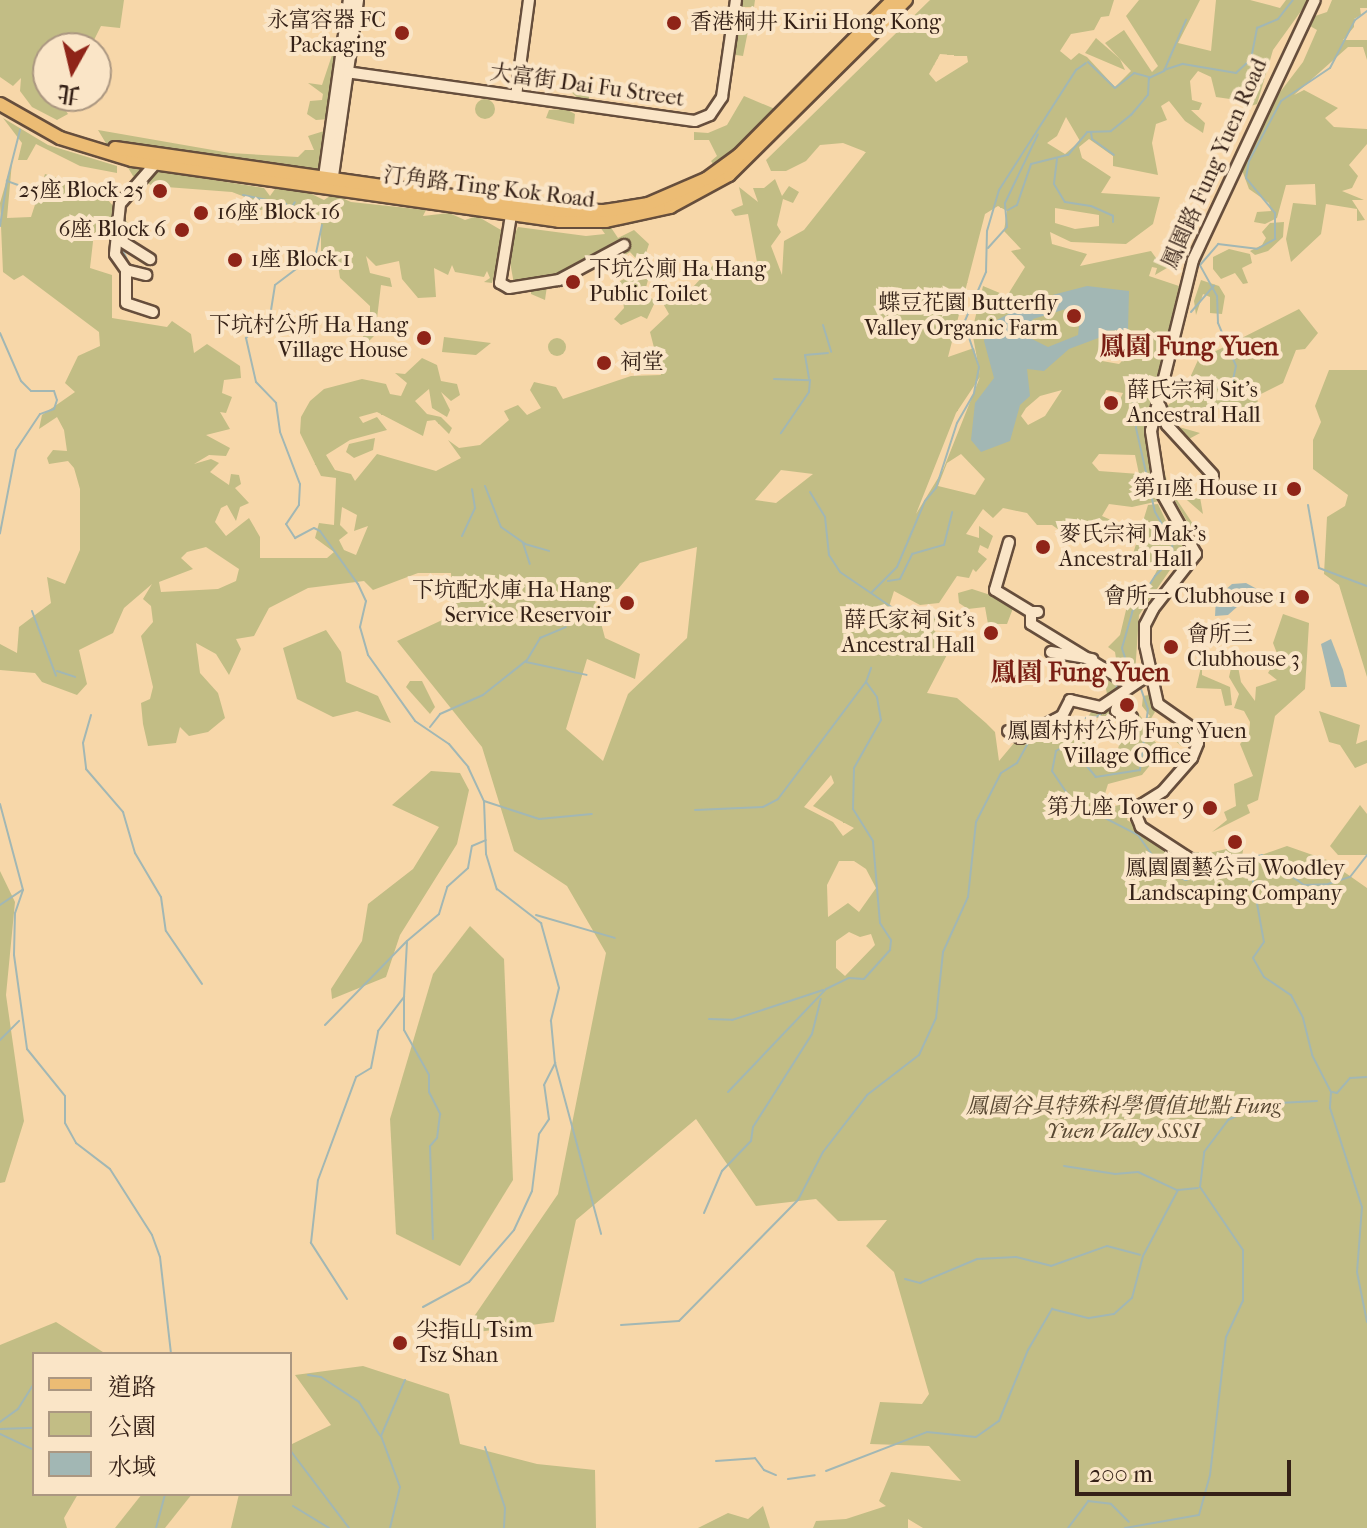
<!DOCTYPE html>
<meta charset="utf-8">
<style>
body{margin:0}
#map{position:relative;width:1367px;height:1528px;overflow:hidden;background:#f7d7a9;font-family:"IM FELL French Canon","Noto Serif TC",serif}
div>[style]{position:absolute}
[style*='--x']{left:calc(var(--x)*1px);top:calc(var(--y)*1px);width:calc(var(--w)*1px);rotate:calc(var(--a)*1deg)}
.green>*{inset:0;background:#c2bd85}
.round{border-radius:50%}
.water>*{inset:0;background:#a2b7b4}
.stream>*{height:2px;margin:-1px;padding:0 1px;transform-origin:1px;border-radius:1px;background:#a2b7b4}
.roads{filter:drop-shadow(2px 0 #664e3c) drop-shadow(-2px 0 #664e3c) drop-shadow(0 2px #664e3c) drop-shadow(0 -2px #664e3c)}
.minor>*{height:10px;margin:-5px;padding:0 5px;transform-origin:5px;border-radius:5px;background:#fae5c7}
.major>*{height:12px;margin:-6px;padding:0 6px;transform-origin:6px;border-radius:6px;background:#ecbc74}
.dots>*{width:22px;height:22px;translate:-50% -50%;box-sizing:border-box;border:4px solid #fae5c7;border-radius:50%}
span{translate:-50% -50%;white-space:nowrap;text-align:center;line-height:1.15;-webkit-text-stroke:8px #fae5c7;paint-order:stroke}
.poi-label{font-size:22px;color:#352117}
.right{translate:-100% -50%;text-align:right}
.left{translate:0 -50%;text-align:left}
.street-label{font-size:22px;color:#352117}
.park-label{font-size:22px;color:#584832;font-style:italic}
.quarter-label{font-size:26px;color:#7a1f14;font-weight:700}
.legend{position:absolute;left:32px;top:1352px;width:260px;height:144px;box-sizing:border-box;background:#fae5c7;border:2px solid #ab9781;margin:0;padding:10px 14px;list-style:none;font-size:24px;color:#352117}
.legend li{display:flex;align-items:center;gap:16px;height:40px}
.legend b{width:40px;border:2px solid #ab9781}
.north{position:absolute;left:32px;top:32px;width:80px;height:80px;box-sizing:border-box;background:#fae5c7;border:2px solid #ab9781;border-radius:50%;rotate:188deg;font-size:22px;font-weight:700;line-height:32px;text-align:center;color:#352117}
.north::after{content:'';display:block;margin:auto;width:28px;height:36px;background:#8f2418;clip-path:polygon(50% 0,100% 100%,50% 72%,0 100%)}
.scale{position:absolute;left:1075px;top:1460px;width:216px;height:36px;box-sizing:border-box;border:4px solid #352117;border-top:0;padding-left:10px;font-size:24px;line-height:28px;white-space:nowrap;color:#352117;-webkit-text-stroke:6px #fae5c7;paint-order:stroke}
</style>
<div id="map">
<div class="green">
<i style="clip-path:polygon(0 0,124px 0,120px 28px,101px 26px,91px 46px,78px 42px,80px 48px,48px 48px,48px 96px,56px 96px,68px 114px,57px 120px,32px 107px,20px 91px,21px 78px,13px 86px,0 77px)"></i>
<i style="clip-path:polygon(740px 0,755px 0,754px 7px,743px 7px,751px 16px,743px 56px,736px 55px,733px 43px)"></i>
<i style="clip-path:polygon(evenodd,930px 0,1114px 0,1109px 16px,1101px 17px,1094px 30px,1071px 34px,1060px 51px,1071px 60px,1079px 53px,1087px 57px,1115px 87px,1131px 71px,1105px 43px,1124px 30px,1152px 72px,1158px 66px,1126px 16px,1139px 0,1200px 0,1178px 43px,1211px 51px,1216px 0,1250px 0,1280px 8px,1286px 0,1309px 0,1273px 50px,1257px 104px,1251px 106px,1247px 90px,1230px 99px,1216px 97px,1211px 77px,1198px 71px,1190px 81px,1192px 100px,1202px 103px,1199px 110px,1191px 110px,1205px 123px,1203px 133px,1185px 121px,1169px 101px,1161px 106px,1167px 120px,1156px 124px,1152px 143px,1158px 175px,1113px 166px,1113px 156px,1089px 139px,1079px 147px,1082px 158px,1111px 177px,1101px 193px,1160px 197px,1153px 224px,1126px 244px,1071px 242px,1050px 232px,1052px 244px,1087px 254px,1080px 266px,1151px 251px,1161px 265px,1172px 265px,1155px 275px,1157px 268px,1152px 267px,1149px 276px,1179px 286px,1146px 430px,1159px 501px,1132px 507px,1109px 504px,1102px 516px,1120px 524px,1108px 536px,1093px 524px,1069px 537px,1052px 525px,1037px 525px,1027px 513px,1003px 508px,993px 518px,983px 509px,966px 534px,979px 538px,979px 526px,993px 536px,988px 549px,980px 545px,978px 552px,987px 559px,976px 572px,973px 569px,969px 578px,957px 576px,939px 603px,920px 605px,894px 591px,888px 610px,901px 619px,917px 611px,945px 617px,934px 630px,950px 649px,927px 693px,957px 698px,986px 723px,995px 732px,999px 761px,1030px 724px,1048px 718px,1090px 730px,1093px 737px,1082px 746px,1088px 762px,1094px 764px,1100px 754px,1116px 754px,1121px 740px,1134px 738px,1133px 714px,1137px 711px,1144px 721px,1150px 716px,1142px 706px,1143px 696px,1149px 695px,1155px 712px,1144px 730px,1159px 746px,1156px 758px,1142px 775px,1108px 784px,1103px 800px,1111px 807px,1132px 802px,1127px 820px,1178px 851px,1209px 853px,1244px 845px,1241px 862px,1287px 846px,1327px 860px,1367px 888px,1367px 1528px,923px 1528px,908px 1519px,908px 1528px,813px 1528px,816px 1521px,846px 1519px,886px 1506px,879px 1501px,891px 1472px,961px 1481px,929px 1446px,870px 1444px,880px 1402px,922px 1404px,929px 1394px,894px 1272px,866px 1246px,887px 1220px,838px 1221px,816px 1199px,756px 1206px,696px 1119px,576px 1220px,554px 1322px,462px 1334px,558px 1194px,606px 953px,567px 886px,514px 851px,482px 747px,397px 641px,453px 615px,451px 573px,418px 573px,373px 590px,364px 581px,308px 588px,269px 608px,254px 636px,236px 639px,241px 649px,229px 675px,216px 654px,196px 643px,200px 673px,218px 693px,225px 718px,208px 732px,189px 736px,180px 727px,176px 743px,148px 746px,143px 724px,141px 703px,150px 699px,153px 687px,141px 636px,153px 622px,151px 606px,143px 599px,152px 584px,124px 608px,113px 633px,79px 650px,87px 684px,77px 695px,42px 682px,35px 673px,0 670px,0 644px,17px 653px,19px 627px,51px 603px,47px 577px,65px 584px,80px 550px,80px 489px,74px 468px,68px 461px,49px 464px,47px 458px,53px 450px,67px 451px,64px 430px,57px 417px,39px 429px,42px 415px,75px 392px,65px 383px,78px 356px,100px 346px,99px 332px,23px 275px,14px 280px,3px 272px,0 203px,12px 162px,7px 218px,31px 217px,45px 174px,101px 192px,128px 223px,132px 244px,109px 230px,94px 233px,90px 268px,112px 275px,112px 318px,167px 327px,172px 321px,191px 334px,194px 353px,207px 344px,240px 366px,241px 378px,224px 380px,222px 393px,232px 397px,226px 413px,220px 412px,230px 429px,206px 435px,230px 448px,226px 456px,209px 455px,194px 464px,211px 459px,219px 463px,210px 472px,229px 485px,231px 474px,239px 475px,241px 484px,235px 488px,249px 503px,240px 507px,236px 521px,227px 505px,221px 508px,215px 522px,226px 536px,249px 518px,260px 537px,260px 558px,327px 558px,334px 552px,315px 538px,319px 523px,334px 525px,336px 478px,321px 476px,300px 433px,301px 417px,310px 401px,324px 389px,362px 379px,386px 384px,390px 394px,401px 396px,407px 383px,395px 373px,405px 374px,422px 358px,437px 365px,441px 381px,457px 384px,460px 395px,451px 401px,441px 392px,450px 410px,447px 417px,432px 408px,429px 389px,415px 401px,427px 414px,441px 417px,452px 428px,449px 434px,435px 420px,427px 421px,423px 436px,377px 412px,359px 417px,363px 423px,377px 417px,387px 430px,350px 440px,326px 455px,335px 470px,351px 474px,355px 481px,377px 454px,436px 471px,461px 458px,448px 440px,459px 448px,480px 445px,509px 420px,504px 411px,518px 405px,527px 415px,541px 408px,530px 390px,534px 382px,556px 387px,563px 399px,631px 376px,661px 375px,650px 332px,669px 314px,661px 300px,678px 289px,693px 287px,715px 263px,757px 262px,748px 214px,735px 216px,731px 210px,743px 205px,739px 187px,758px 202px,753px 188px,764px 188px,775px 179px,782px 196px,789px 186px,799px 192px,793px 203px,783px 199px,777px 225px,781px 232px,771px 246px,782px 275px,784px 241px,804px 230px,866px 152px,843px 143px,820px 145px,806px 161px,786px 171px,771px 171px,766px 160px,930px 0,940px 54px,967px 56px,968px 62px,936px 82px,929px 74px,940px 54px,930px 0,1066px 117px,1080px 141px,1065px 154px,1047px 143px,1057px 136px,1066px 117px,930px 0,998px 206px,1007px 211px,1004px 231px,1021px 249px,1011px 251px,1025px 267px,1007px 296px,983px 286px,972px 331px,980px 375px,974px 348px,948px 357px,985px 214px,998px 206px,930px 0,1055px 208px,1099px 215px,1099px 226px,1075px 229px,1055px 223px,1055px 208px,930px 0,1099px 350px,1125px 353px,1126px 357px,1119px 364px,1102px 361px,1099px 350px,930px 0,980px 377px,943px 470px,916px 514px,956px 413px,980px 377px,930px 0,1062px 390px,1045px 416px,1028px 425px,1021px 416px,1026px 408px,1040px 396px,1062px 390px,930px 0,1106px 390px,1123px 393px,1113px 414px,1100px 409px,1106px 390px,930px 0,961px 454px,985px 479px,975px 495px,938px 486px,947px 463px,961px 454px,930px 0,1099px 454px,1135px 455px,1139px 474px,1099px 471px,1092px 463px,1099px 454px,930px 0,781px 470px,813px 474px,776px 503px,755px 500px,781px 470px,930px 0,342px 507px,357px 515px,354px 531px,368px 526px,356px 555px,344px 550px,339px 540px,348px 533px,340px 525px,342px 507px,930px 0,206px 547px,239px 569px,236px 581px,218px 589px,161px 592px,159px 582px,193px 569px,181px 558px,187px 552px,206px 547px,930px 0,697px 547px,687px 638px,628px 694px,603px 761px,566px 729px,587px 659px,635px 679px,640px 654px,605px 638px,592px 589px,618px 589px,640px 563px,697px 547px,930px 0,831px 775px,834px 783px,813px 806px,854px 828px,843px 836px,833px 822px,804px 807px,831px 775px,930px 0,839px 861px,854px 861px,866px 869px,876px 888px,859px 912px,848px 903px,828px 917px,827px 885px,839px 861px,930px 0,849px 932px,860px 937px,871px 934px,875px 945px,845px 976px,836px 968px,836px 941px,849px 932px)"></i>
<i style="clip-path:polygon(1332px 0,1367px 0,1367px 8px,1360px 8px,1361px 15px,1354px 19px,1354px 27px,1343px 40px,1367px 40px,1367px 60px,1363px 47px,1348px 47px,1294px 95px,1304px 90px,1338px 108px,1325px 118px,1334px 127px,1367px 129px,1367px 144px,1349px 165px,1358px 176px,1352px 188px,1342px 191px,1364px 200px,1352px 200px,1365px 220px,1357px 221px,1357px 209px,1326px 204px,1321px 234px,1291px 262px,1286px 239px,1293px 203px,1316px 205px,1315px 184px,1286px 185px,1277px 218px,1265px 224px,1254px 222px,1257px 212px,1271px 211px,1269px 203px,1249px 189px,1242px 170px,1268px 108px,1303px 62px,1317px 30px,1310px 26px,1312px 17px,1327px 12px)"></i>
<i style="clip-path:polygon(1096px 38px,1120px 59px,1125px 70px,1085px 53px)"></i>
<i style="clip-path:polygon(332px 55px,340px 59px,329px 119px,316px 120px,307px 114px,310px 101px,322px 100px,323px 94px,308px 83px,322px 85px)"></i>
<i style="clip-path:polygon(581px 81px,589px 88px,589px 102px,583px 103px,569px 90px)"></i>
<i style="clip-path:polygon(744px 96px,775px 109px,780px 121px,715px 167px,711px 161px,717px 156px,709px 140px,694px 140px,694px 132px,708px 133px,727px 125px)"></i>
<i class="round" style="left:475px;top:99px;width:20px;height:20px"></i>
<i style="clip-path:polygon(566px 109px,575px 114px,574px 124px,546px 118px,549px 110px)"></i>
<i style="clip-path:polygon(3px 118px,48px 145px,117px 166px,117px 173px,80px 166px,36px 144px,27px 160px,18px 160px,22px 143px)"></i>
<i style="clip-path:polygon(98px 130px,230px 153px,298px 157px,305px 150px,314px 150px,308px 136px,324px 131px,331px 136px,327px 180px,119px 149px,107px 145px)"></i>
<i style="clip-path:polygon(127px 166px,264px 188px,270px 196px,275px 189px,297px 187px,324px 200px,333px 194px,351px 202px,426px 210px,423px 216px,449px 213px,465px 220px,477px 216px,513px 237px,518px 227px,586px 236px,605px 234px,600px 227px,610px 226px,618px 238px,634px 230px,649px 244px,642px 265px,630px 252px,611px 264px,597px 262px,547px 286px,545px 300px,531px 294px,531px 284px,514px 284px,510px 262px,494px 274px,492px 283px,484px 282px,490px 278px,487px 271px,484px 277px,455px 272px,452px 265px,448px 275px,434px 268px,436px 297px,418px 298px,402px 279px,399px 261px,376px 266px,366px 256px,370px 273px,390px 278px,392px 287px,381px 285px,375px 335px,367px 343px,361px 333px,370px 321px,370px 306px,340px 278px,337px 258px,332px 257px,331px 262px,321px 254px,321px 220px,282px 207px,260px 210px,250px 206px,250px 199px,232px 192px,153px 186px,133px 176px)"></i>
<i style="clip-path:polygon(520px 194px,570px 201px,577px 214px,518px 201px)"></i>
<i style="clip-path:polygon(1284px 222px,1283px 237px,1268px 251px,1255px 255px,1250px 251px,1262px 245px,1266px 238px,1262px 232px,1270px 223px)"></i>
<i style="clip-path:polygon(1229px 249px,1250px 254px,1252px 263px,1242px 268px,1248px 283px,1243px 284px,1235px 273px,1221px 279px,1213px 269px,1213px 257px)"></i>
<i style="clip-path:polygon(639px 272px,648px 280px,645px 291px,655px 302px,647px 319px,641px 316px,621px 325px,614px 319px,624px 308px,620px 281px)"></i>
<i style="clip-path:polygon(1201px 280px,1219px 286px,1225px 296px,1222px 314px,1210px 313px,1210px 297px,1203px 294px,1196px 315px,1194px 301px)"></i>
<i style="clip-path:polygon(1299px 309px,1318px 333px,1305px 349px,1296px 350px,1283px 383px,1257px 396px,1258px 406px,1249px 410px,1179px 407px,1179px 427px,1200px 433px,1187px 440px,1181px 433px,1167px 406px,1178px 397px,1197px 398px,1183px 393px,1198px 360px)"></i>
<i style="clip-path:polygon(444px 337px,491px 343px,476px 355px,442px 352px)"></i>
<i class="round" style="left:548px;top:338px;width:18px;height:18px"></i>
<i style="clip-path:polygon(1329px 370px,1367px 370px,1367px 677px,1339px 585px,1324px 574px,1327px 517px,1345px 506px,1348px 495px,1313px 469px,1313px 440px,1321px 422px,1315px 406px)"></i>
<i style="clip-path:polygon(375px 438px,373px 450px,354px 458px,346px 452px,349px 444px)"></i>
<i style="clip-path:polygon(1157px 445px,1169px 488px,1205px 542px,1201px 545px,1165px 484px)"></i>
<i style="clip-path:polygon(1185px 487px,1200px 497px,1203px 514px,1180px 494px)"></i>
<i style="clip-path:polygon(1158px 504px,1173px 536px,1186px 548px,1181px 562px,1171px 549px,1160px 558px,1170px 570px,1139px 615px,1134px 689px,1121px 687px,1112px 698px,1118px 707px,1109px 719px,1088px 717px,1093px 709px,1109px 704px,1105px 684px,1118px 672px,1115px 652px,1108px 647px,1120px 635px,1127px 606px,1149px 587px,1157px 570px,1154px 563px,1141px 561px,1133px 554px,1148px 505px)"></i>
<i style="clip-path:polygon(972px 589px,1015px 603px,1007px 624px,988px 624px,985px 607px,968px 609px,959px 603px,958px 593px)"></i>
<i style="clip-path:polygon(1283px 614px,1309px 623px,1305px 689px,1275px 716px,1258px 800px,1247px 805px,1250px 813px,1212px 832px,1227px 820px,1224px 812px,1236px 806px,1234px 784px,1253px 776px,1240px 744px,1249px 734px,1250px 722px,1244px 711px,1234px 708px,1239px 694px,1229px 677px,1235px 651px,1241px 682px,1255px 701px,1256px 687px,1277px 680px,1268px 673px,1278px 656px,1273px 643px)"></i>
<i style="clip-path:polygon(326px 630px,341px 652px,346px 682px,378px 696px,391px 723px,357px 711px,333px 717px,297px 699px,283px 648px)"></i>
<i style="clip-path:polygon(1202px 663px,1202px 675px,1230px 687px,1232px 705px,1225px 706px,1221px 689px,1196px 688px)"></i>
<i style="clip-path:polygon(410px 681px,422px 681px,435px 707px,430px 714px,406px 687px)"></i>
<i style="clip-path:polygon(1319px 711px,1360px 725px,1356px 744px,1367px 740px,1367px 763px,1355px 768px,1340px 745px,1329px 742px)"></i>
<i style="clip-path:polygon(1176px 725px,1191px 736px,1192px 741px,1181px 746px,1171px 737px,1169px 729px)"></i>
<i style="clip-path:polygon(431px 771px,460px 773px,469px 790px,457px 844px,400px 935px,386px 977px,332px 999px,331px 989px,362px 941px,368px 904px,413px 869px,439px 827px,392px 805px)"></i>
<i style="clip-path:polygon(1360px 805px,1367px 814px,1367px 855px,1338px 855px,1330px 846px)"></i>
<i style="clip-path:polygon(0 871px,15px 902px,6px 995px,24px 1121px,5px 1182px,0 1183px)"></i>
<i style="clip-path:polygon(470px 926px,504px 959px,513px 1180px,460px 1266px,396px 1234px,390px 1119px,433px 974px)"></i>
<i style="clip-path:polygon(56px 1322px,106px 1354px,34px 1354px,34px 1494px,78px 1494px,64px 1518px,67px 1528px,0 1528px,0 1345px)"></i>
<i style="clip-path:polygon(363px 1366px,449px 1394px,460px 1444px,537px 1464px,595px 1470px,596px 1528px,231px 1528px,239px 1494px,290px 1494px,290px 1445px,331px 1425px,295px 1375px)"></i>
<i style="clip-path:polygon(142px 1494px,192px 1494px,165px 1528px,115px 1528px)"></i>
<i style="clip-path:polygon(763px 1506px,770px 1528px,698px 1528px,728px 1513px,748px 1519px)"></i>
</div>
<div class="water">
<i style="clip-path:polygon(evenodd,1087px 286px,1129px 291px,1128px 330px,1102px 331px,1101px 337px,1069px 349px,1044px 371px,1027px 369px,1030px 396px,1020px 405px,1010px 441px,981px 452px,971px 440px,975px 403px,994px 378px,984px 341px,987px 325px,1037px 299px,1087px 286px,1066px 309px,1080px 316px,1078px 335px,1048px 347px,1028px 337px,1033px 319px,1066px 309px)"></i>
<i style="clip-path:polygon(1246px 583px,1257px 589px,1228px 615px,1215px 616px,1216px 598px,1232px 584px)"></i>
<i style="clip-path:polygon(1331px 639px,1343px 670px,1347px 687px,1331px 687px,1321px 644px)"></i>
</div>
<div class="stream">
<i style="--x:1088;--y:62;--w:37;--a:44"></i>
<i style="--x:1115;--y:88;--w:24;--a:-38"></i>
<i style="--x:1134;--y:73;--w:16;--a:15"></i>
<i style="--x:1164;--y:70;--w:20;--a:-18"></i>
<i style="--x:1183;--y:64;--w:54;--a:9.6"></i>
<i style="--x:1236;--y:73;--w:21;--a:-43"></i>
<i style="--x:1251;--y:59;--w:32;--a:-79"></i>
<i style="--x:1257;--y:28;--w:23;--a:-23"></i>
<i style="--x:1278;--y:19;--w:24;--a:-52"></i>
<i style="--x:1091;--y:132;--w:7;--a:82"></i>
<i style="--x:1092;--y:139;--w:27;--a:36"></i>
<i style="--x:1057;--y:159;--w:25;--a:97"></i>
<i style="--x:1054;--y:184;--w:21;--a:59"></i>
<i style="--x:1065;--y:202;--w:26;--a:9"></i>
<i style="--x:1091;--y:206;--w:24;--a:24"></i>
<i style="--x:1113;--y:216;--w:6;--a:90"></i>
<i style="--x:18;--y:185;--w:12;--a:-160"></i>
<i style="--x:7;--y:181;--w:53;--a:-75.7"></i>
<i style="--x:243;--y:195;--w:44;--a:11.8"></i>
<i style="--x:286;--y:204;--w:7;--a:56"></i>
<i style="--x:290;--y:210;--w:9;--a:-58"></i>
<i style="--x:1008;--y:210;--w:10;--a:-29"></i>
<i style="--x:1017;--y:205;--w:43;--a:-71.1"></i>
<i style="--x:1031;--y:164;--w:38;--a:-14"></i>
<i style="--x:1068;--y:155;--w:30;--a:-50"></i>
<i style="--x:1087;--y:132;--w:24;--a:-2"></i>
<i style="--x:1111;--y:131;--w:26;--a:-39"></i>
<i style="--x:1131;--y:115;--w:26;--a:-50"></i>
<i style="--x:1148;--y:95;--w:17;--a:-87"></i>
<i style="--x:1149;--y:78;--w:17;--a:-25"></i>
<i style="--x:1164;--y:71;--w:56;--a:-66.7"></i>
<i style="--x:322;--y:225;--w:30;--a:102"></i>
<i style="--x:316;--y:254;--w:51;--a:142.9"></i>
<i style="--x:275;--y:285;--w:32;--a:99"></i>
<i style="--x:270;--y:317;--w:32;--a:139"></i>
<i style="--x:246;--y:338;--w:45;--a:77.2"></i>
<i style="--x:256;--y:382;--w:29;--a:46"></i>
<i style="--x:276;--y:403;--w:29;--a:82"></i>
<i style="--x:280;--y:432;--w:56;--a:69"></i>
<i style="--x:300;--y:484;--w:21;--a:93"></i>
<i style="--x:299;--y:505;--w:23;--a:124"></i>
<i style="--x:286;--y:524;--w:17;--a:57"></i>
<i style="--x:295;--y:538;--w:21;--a:-28"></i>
<i style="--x:314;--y:528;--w:7;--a:27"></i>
<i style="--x:320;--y:531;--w:65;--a:54.4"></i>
<i style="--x:358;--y:584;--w:19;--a:65"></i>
<i style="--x:366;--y:601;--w:27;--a:103"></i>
<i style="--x:360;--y:627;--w:29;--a:74"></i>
<i style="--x:368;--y:655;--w:81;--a:54.5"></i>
<i style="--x:415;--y:721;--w:41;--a:34.1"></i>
<i style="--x:449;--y:744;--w:30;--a:50"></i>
<i style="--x:468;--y:767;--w:38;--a:65"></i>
<i style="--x:484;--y:801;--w:53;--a:87.8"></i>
<i style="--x:486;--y:854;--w:37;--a:73"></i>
<i style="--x:497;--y:889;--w:56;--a:37.7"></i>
<i style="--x:541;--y:923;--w:67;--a:74.5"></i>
<i style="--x:559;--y:988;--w:34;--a:104"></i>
<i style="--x:551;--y:1021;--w:42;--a:84.6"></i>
<i style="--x:555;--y:1063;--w:177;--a:74.9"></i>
<i style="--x:0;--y:226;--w:46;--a:-81.2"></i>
<i style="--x:121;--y:246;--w:22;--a:66"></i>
<i style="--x:988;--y:248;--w:28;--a:-48"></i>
<i style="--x:1007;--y:227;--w:24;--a:-95"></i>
<i style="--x:1005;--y:203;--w:76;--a:-64.4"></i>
<i style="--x:1191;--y:312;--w:35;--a:-49"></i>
<i style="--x:823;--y:325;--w:28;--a:73"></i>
<i style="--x:0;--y:333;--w:52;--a:66.4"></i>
<i style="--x:21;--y:381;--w:14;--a:45"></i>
<i style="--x:31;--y:391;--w:23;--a:0"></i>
<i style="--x:54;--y:391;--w:9;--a:72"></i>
<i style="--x:57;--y:400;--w:9;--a:108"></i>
<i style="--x:54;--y:409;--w:15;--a:160"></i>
<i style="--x:40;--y:414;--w:43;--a:123.7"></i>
<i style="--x:16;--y:450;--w:85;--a:100.9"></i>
<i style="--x:809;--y:378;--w:23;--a:-100"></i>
<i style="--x:805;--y:355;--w:23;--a:-5"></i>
<i style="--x:774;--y:379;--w:36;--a:2"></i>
<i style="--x:810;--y:380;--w:12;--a:95"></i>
<i style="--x:809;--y:392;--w:50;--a:124.3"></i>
<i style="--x:1146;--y:381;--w:10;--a:174"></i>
<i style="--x:1136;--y:382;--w:16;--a:112"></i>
<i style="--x:1130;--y:397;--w:14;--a:54"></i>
<i style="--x:1138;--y:408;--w:20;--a:96"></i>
<i style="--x:1136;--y:428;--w:86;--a:77.3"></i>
<i style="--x:1155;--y:512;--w:34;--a:60"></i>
<i style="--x:1172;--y:541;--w:20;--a:87"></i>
<i style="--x:1175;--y:382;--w:23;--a:23"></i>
<i style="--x:1196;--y:391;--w:35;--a:-10"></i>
<i style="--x:1230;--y:385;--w:6;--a:-59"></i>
<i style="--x:1233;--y:380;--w:14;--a:-78"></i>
<i style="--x:1236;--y:366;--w:47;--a:-112.7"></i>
<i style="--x:1218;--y:323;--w:27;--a:-92"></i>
<i style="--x:1217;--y:296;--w:35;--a:-119"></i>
<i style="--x:1200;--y:265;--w:28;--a:-49"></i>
<i style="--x:1218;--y:244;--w:39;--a:7"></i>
<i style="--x:1257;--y:249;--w:21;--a:-29"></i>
<i style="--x:1275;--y:239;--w:26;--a:-90"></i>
<i style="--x:1275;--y:213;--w:45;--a:-129.6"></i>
<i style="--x:1246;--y:178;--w:17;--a:-80"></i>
<i style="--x:1249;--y:161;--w:68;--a:-61.9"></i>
<i style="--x:1281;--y:101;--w:59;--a:-34"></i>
<i style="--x:1330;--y:68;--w:54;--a:-62.5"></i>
<i style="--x:1355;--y:20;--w:15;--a:-37"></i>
<i style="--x:485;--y:486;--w:44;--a:68.7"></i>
<i style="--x:501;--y:527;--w:29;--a:35"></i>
<i style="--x:525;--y:544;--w:25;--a:16"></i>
<i style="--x:810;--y:492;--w:29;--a:59"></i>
<i style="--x:825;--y:517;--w:38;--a:84"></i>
<i style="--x:829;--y:555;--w:20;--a:57"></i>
<i style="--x:840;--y:572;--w:68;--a:34.2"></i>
<i style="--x:896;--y:610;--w:33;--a:21"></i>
<i style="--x:927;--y:622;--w:22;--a:-36"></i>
<i style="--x:1308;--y:505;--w:64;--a:80.1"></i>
<i style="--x:1319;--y:568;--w:51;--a:20.6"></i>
<i style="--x:462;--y:536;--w:31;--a:-65"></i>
<i style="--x:475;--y:508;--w:19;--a:-99"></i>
<i style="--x:523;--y:543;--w:22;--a:72"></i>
<i style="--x:888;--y:581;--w:12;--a:-9"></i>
<i style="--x:900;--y:579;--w:28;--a:-64"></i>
<i style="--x:912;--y:554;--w:33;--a:-16"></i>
<i style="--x:944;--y:545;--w:34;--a:-76"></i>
<i style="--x:872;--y:592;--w:35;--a:-45"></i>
<i style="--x:897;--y:567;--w:72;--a:-67"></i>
<i style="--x:925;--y:501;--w:17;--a:-50"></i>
<i style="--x:936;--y:488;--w:68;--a:-72.1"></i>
<i style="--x:957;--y:423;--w:34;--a:-60"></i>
<i style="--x:974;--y:393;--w:26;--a:-79"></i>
<i style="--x:979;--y:367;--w:46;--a:-108.8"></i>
<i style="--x:964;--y:323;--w:56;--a:-66.7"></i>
<i style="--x:986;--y:272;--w:41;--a:-88.6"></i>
<i style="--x:987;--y:231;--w:43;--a:-73.7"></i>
<i style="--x:999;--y:190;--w:143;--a:-57.3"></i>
<i style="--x:1076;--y:70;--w:12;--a:-35"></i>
<i style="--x:32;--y:611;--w:69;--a:69.7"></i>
<i style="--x:526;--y:662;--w:62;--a:12"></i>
<i style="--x:57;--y:671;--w:19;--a:18"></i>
<i style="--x:1131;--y:676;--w:29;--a:-108"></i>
<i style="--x:1122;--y:648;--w:37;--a:-74"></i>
<i style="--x:1132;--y:612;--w:43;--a:-57.4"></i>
<i style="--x:1155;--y:576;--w:37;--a:-45"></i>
<i style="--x:1140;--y:686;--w:24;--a:71"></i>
<i style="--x:1148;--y:709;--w:62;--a:97.5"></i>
<i style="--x:1140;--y:770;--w:45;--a:171"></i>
<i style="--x:1096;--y:777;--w:43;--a:-130.3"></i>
<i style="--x:1068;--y:744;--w:14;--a:150"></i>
<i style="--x:1056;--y:751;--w:20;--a:101"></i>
<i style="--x:1052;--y:771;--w:36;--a:56"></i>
<i style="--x:1072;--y:801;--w:74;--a:27.3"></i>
<i style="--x:1138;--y:835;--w:42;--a:54.8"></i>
<i style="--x:1162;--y:869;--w:26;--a:25"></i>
<i style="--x:1186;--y:880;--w:50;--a:-23.5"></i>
<i style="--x:1232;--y:860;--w:30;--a:-9"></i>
<i style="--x:1262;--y:855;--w:52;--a:35.5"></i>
<i style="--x:1304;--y:885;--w:24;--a:-2"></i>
<i style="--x:1328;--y:884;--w:23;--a:-18"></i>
<i style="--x:1350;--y:877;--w:28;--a:-52"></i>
<i style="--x:1116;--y:692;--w:8;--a:-83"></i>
<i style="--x:91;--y:715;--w:29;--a:106"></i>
<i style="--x:83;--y:743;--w:26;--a:83"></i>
<i style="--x:86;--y:769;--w:57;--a:49.3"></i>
<i style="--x:123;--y:812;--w:43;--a:73.7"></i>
<i style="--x:135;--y:853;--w:51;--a:59.4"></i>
<i style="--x:161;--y:897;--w:34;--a:82"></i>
<i style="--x:166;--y:931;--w:64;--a:55.8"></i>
<i style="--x:1061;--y:721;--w:35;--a:-7"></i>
<i style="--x:1096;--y:717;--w:20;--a:-33"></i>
<i style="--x:430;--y:727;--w:16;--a:-52"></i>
<i style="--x:440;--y:714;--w:47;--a:-23.8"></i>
<i style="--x:483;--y:695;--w:56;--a:-38.5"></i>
<i style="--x:527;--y:660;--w:26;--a:-59"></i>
<i style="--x:540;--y:638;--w:28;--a:-23"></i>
<i style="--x:484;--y:801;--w:58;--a:18.1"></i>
<i style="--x:539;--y:819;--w:53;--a:-5.4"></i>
<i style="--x:0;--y:804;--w:89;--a:75"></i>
<i style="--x:23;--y:890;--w:24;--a:109"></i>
<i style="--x:15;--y:913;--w:42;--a:91.4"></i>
<i style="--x:14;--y:955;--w:95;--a:82.1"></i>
<i style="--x:27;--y:1049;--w:60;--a:51"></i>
<i style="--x:65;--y:1096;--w:27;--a:90"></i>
<i style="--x:65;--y:1123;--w:23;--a:61"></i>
<i style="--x:76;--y:1143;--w:43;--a:37.4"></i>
<i style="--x:110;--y:1169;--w:78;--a:57.5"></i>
<i style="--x:152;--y:1235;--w:23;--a:70"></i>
<i style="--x:160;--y:1257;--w:98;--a:83.5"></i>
<i style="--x:695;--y:810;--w:68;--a:-2.5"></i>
<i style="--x:763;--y:807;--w:17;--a:-28"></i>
<i style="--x:778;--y:799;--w:146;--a:-53.1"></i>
<i style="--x:866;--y:682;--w:15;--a:-70"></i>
<i style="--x:1249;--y:859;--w:84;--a:79.8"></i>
<i style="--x:1264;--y:942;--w:19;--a:125"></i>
<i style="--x:1253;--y:958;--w:22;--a:60"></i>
<i style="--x:1264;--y:977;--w:32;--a:34"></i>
<i style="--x:1291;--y:995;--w:26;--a:62"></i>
<i style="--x:1303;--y:1018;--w:38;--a:76"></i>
<i style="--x:1312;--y:1055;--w:42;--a:62.8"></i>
<i style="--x:1331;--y:1092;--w:16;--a:94"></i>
<i style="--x:1330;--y:1108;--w:104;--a:72.1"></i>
<i style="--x:1362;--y:1207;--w:65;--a:94.4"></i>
<i style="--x:1357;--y:1272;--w:51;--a:78.7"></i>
<i style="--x:1170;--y:884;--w:8;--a:-76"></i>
<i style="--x:0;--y:905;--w:27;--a:-34"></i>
<i style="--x:536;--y:915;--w:82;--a:16.2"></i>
<i style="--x:404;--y:997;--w:33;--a:90"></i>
<i style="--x:404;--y:1030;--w:51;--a:60.9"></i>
<i style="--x:429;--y:1075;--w:17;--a:90"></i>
<i style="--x:429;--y:1092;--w:25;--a:63"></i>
<i style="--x:440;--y:1114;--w:24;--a:97"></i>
<i style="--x:437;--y:1138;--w:11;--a:131"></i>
<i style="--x:430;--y:1146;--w:93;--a:88.2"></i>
<i style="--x:709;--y:1019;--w:23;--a:2"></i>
<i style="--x:732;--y:1020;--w:96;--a:-18.2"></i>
<i style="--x:325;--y:1025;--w:117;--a:-45.7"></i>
<i style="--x:0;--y:1040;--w:27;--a:-45"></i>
<i style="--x:728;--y:1092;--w:142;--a:-46.4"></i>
<i style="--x:826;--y:989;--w:25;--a:-26"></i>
<i style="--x:849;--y:978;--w:15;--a:4"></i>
<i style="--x:864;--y:979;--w:39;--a:-48"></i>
<i style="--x:890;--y:950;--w:10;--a:-84"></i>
<i style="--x:891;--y:940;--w:20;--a:-123"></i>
<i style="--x:880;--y:923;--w:82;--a:-94.9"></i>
<i style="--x:873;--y:841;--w:38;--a:-122"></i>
<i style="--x:853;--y:809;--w:41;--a:-88.6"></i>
<i style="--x:854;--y:768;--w:55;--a:-60.6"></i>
<i style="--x:881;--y:720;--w:23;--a:-100"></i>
<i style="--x:877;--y:697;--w:19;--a:-126"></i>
<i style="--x:1332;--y:1092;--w:5;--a:11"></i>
<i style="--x:1337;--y:1093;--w:20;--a:-49"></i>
<i style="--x:1350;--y:1078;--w:17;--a:-3"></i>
<i style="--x:1064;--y:1166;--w:52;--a:8.9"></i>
<i style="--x:1115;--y:1174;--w:23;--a:-5"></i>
<i style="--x:1138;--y:1172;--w:43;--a:24.8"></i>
<i style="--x:704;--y:1213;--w:46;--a:-66.8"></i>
<i style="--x:722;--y:1171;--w:42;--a:-46"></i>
<i style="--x:751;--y:1141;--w:14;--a:-82"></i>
<i style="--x:753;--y:1127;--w:110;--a:-57.6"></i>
<i style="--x:812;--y:1034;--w:36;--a:-76"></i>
<i style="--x:905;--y:1279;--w:16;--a:15"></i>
<i style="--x:920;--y:1283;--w:62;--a:-22.8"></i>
<i style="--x:977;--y:1259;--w:39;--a:-3"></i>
<i style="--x:1016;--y:1257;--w:36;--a:14"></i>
<i style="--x:1051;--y:1266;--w:59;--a:-19.7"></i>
<i style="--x:1107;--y:1246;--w:34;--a:15"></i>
<i style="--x:347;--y:1299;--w:67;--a:-122.7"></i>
<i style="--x:311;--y:1243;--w:63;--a:-83.7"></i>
<i style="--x:318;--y:1180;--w:110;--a:-69.7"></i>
<i style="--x:356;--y:1077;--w:17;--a:-31"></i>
<i style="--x:371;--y:1068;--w:38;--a:-79"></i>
<i style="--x:378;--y:1031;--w:43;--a:-52.6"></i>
<i style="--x:404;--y:997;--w:56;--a:-86.9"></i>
<i style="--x:407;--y:941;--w:42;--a:-40.2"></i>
<i style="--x:439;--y:914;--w:28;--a:-73"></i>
<i style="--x:447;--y:887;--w:28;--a:-42"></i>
<i style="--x:468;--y:868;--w:22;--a:-80"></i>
<i style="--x:472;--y:846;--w:15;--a:-23"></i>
<i style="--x:423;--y:1307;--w:52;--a:-28.5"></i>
<i style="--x:469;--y:1282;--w:69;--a:-49.1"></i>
<i style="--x:514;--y:1230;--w:43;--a:-65.2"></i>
<i style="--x:532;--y:1191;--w:57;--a:-83"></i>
<i style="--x:539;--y:1134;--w:18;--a:-56"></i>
<i style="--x:549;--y:1119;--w:34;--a:-98"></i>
<i style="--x:544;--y:1085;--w:25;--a:-63"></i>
<i style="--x:621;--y:1325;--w:58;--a:-3.9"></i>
<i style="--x:679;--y:1321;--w:170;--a:-45.5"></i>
<i style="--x:798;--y:1200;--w:54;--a:-62.5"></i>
<i style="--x:823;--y:1152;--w:72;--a:-52.3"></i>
<i style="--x:867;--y:1095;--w:66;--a:-37.6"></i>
<i style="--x:919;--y:1055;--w:41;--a:-65.3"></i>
<i style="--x:936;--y:1018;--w:66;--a:-83.9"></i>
<i style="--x:943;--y:952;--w:60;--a:-65.6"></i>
<i style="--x:968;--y:897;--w:75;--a:-83.9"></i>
<i style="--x:976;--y:822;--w:55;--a:-63"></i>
<i style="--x:1001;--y:773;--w:19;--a:-32"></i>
<i style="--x:1017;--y:763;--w:31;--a:-61"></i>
<i style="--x:308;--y:1375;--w:13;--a:9"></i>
<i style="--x:321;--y:1377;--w:45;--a:33.3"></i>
<i style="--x:359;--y:1402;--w:39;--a:58"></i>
<i style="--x:0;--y:1422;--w:22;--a:-36"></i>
<i style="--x:18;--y:1409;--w:31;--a:-58"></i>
<i style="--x:0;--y:1429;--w:34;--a:-2"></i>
<i style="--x:0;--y:1434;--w:38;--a:25"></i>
<i style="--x:485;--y:1447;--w:64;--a:71.8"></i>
<i style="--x:505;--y:1508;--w:20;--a:93"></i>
<i style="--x:290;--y:1450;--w:98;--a:52.9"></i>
<i style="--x:716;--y:1461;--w:39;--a:-4"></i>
<i style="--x:755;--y:1458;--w:15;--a:53"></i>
<i style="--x:764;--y:1470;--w:13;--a:23"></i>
<i style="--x:826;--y:1471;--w:108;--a:-21.1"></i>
<i style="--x:927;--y:1432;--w:49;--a:5.8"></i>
<i style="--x:976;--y:1437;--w:28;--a:-35"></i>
<i style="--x:999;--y:1421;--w:77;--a:-67.8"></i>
<i style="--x:1028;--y:1350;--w:48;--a:-59.7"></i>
<i style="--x:1052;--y:1309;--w:38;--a:14"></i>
<i style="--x:1089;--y:1318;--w:25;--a:-9"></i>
<i style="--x:1114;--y:1314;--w:24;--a:-42"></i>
<i style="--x:1132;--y:1298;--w:43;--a:-75.3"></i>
<i style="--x:1143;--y:1256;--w:75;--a:-62.1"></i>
<i style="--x:1178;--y:1190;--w:20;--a:-6"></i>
<i style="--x:788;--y:1479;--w:27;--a:-8"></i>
<i style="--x:293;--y:1506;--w:42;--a:31.4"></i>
<i style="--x:156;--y:1528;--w:35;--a:-75"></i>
<i style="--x:390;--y:1528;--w:42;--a:-76.3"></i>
<i style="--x:400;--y:1487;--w:54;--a:-110.4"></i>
<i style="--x:381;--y:1436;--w:61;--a:-66.8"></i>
<i style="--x:1068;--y:1528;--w:34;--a:-53"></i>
<i style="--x:1088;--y:1501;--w:23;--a:7"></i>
<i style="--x:1111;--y:1504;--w:25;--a:45"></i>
<i style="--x:1125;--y:1528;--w:75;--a:-10"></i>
<i style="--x:1199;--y:1515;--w:41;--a:-74.6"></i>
<i style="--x:1210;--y:1475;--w:139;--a:-83.4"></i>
<i style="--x:1226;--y:1337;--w:40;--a:-65"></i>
<i style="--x:1243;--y:1301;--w:51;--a:-90"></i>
<i style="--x:1243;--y:1250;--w:76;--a:-124.3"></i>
<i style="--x:1200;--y:1187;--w:35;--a:-83"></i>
<i style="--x:1204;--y:1152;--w:40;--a:-53"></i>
<i style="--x:1228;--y:1120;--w:37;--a:-26"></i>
<i style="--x:1261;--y:1104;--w:56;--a:-3.1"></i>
</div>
<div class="roads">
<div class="minor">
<i style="--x:339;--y:71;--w:359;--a:8"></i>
<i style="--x:695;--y:121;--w:16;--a:-22"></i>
<i style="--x:710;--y:115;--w:22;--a:-56"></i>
<i style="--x:722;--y:97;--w:98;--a:-81.8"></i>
<i style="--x:516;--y:96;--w:97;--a:-82.3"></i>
<i style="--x:332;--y:183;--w:185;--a:-81.9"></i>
<i style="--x:323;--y:184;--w:186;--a:-82"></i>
<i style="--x:512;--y:209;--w:75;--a:99.2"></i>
<i style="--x:500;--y:283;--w:10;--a:29"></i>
<i style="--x:509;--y:288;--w:51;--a:-9.1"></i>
<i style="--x:559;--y:280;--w:74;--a:-28.3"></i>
<i style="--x:118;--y:239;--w:38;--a:32"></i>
<i style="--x:126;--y:270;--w:21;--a:14"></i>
<i style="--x:153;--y:312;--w:28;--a:-162"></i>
<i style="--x:126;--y:303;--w:33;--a:-90"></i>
<i style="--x:126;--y:270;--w:19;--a:-125"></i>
<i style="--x:115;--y:254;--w:50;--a:-84.3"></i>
<i style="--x:120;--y:204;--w:53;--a:-48.8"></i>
<i style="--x:1160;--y:406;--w:20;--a:70"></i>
<i style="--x:1167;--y:425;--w:68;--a:47.4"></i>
<i style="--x:1009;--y:542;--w:50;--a:106.3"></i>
<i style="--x:995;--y:590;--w:42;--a:31.4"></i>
<i style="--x:1038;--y:612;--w:7;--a:180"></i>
<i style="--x:1031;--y:612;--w:12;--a:90"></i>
<i style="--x:1031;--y:624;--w:115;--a:31.5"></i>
<i style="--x:1051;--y:652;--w:42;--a:9.7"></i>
<i style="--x:1120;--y:695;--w:16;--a:104"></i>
<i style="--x:1116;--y:711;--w:17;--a:21"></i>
<i style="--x:1008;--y:731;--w:14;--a:30"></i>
<i style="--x:1020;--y:738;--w:47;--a:-27.6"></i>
<i style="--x:1062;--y:716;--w:18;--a:-63"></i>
<i style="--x:1070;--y:700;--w:32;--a:13"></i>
<i style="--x:1101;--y:707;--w:60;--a:-34.2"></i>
<i style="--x:1190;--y:859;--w:59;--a:-146.9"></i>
<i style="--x:1141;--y:827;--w:11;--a:-112"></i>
<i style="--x:1137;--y:817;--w:13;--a:-72"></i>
<i style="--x:1141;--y:805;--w:26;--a:-32"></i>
<i style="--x:1163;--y:791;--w:44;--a:-48.7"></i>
<i style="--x:1192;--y:758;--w:16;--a:-68"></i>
<i style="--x:1198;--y:743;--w:17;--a:-114"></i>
<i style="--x:1191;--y:727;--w:40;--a:-145.1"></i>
<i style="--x:1158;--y:704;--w:60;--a:-102.4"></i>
<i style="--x:1145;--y:645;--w:20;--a:-90"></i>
<i style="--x:1145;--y:625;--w:18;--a:-63"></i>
<i style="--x:1153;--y:609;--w:70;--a:-52"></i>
<i style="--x:1196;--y:554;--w:73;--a:-119.4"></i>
<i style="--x:1160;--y:490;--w:60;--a:-98.7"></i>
<i style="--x:1151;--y:431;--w:176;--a:-76.2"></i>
<i style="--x:1193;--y:260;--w:287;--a:-64.9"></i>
</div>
<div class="major">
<i style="--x:0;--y:104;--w:69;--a:29.5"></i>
<i style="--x:60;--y:138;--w:75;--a:17"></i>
<i style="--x:132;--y:160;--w:431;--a:8.1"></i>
<i style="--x:559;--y:221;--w:47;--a:0"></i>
<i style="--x:606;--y:221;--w:66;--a:-12.3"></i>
<i style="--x:670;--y:207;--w:67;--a:-28.5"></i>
<i style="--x:729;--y:175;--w:249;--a:-44.7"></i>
<i style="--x:115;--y:148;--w:440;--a:8.1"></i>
<i style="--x:551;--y:210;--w:53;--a:1.1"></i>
<i style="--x:604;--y:211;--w:45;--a:-9"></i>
<i style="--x:648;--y:204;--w:63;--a:-23.3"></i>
<i style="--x:706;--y:179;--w:41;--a:-36"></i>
<i style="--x:739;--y:155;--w:218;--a:-45.2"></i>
</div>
</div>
<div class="dots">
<i style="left:674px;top:23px;background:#8f2418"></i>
<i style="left:402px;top:33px;background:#8f2418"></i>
<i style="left:160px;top:191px;background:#8f2418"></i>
<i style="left:201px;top:213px;background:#8f2418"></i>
<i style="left:182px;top:230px;background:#8f2418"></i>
<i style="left:235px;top:260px;background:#8f2418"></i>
<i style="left:573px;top:282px;background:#8f2418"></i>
<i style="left:1074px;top:316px;background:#8f2418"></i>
<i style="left:424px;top:338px;background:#8f2418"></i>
<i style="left:604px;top:363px;background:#8f2418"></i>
<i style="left:1111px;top:403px;background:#8f2418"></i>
<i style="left:1294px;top:489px;background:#8f2418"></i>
<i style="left:1043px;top:547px;background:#8f2418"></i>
<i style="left:1302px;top:597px;background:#8f2418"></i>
<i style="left:627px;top:603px;background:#8f2418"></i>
<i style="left:991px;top:633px;background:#8f2418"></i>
<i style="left:1171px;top:647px;background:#8f2418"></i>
<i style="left:1127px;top:705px;background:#8f2418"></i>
<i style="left:1210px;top:808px;background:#8f2418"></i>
<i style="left:1235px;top:842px;background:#8f2418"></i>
<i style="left:400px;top:1343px;background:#8f2418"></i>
</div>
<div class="poi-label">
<span class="right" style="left:386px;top:33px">永富容器 FC<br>Packaging</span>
<span class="left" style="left:690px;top:23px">香港桐井 Kirii Hong Kong</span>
<span class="right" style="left:144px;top:191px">25座 Block 25</span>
<span class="left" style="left:217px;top:213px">16座 Block 16</span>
<span class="right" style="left:166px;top:230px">6座 Block 6</span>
<span class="left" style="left:251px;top:260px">1座 Block 1</span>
<span class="left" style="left:589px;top:282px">下坑公廁 Ha Hang<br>Public Toilet</span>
<span class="right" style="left:1058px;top:316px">蝶豆花園 Butterfly<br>Valley Organic Farm</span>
<span class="right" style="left:408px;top:338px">下坑村公所 Ha Hang<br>Village House</span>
<span class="left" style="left:620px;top:363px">祠堂</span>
<span class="left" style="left:1127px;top:403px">薛氏宗祠 Sit's<br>Ancestral Hall</span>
<span class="right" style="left:1278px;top:489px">第11座 House 11</span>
<span class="left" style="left:1059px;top:547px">麥氏宗祠 Mak's<br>Ancestral Hall</span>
<span class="right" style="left:611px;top:603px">下坑配水庫 Ha Hang<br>Service Reservoir</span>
<span class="right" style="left:1286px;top:597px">會所一 Clubhouse 1</span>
<span class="right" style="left:975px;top:633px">薛氏家祠 Sit's<br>Ancestral Hall</span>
<span class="left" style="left:1187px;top:647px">會所三<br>Clubhouse 3</span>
<span style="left:1127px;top:744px">鳳園村村公所 Fung Yuen<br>Village Office</span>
<span class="right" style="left:1194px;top:808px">第九座 Tower 9</span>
<span style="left:1235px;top:881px">鳳園園藝公司 Woodley<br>Landscaping Company</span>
<span class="left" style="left:416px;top:1343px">尖指山 Tsim<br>Tsz Shan</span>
</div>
<div class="street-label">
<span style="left:587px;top:86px;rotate:8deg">大富街 Dai Fu Street</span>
<span style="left:1215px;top:164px;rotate:-66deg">鳳園路 Fung Yuen Road</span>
<span style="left:489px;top:188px;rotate:7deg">汀角路 Ting Kok Road</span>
</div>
<div class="park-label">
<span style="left:1123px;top:1119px">鳳園谷具特殊科學價值地點 Fung<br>Yuen Valley SSSI</span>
</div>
<div class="quarter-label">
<span style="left:1189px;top:347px">鳳園 Fung Yuen</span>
<span style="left:1080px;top:673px">鳳園 Fung Yuen</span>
</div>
<ul class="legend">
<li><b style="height:10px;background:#ecbc74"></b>道路</li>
<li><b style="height:22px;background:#c2bd85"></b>公園</li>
<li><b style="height:22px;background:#a2b7b4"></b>水域</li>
</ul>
<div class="north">北</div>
<div class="scale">200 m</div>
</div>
